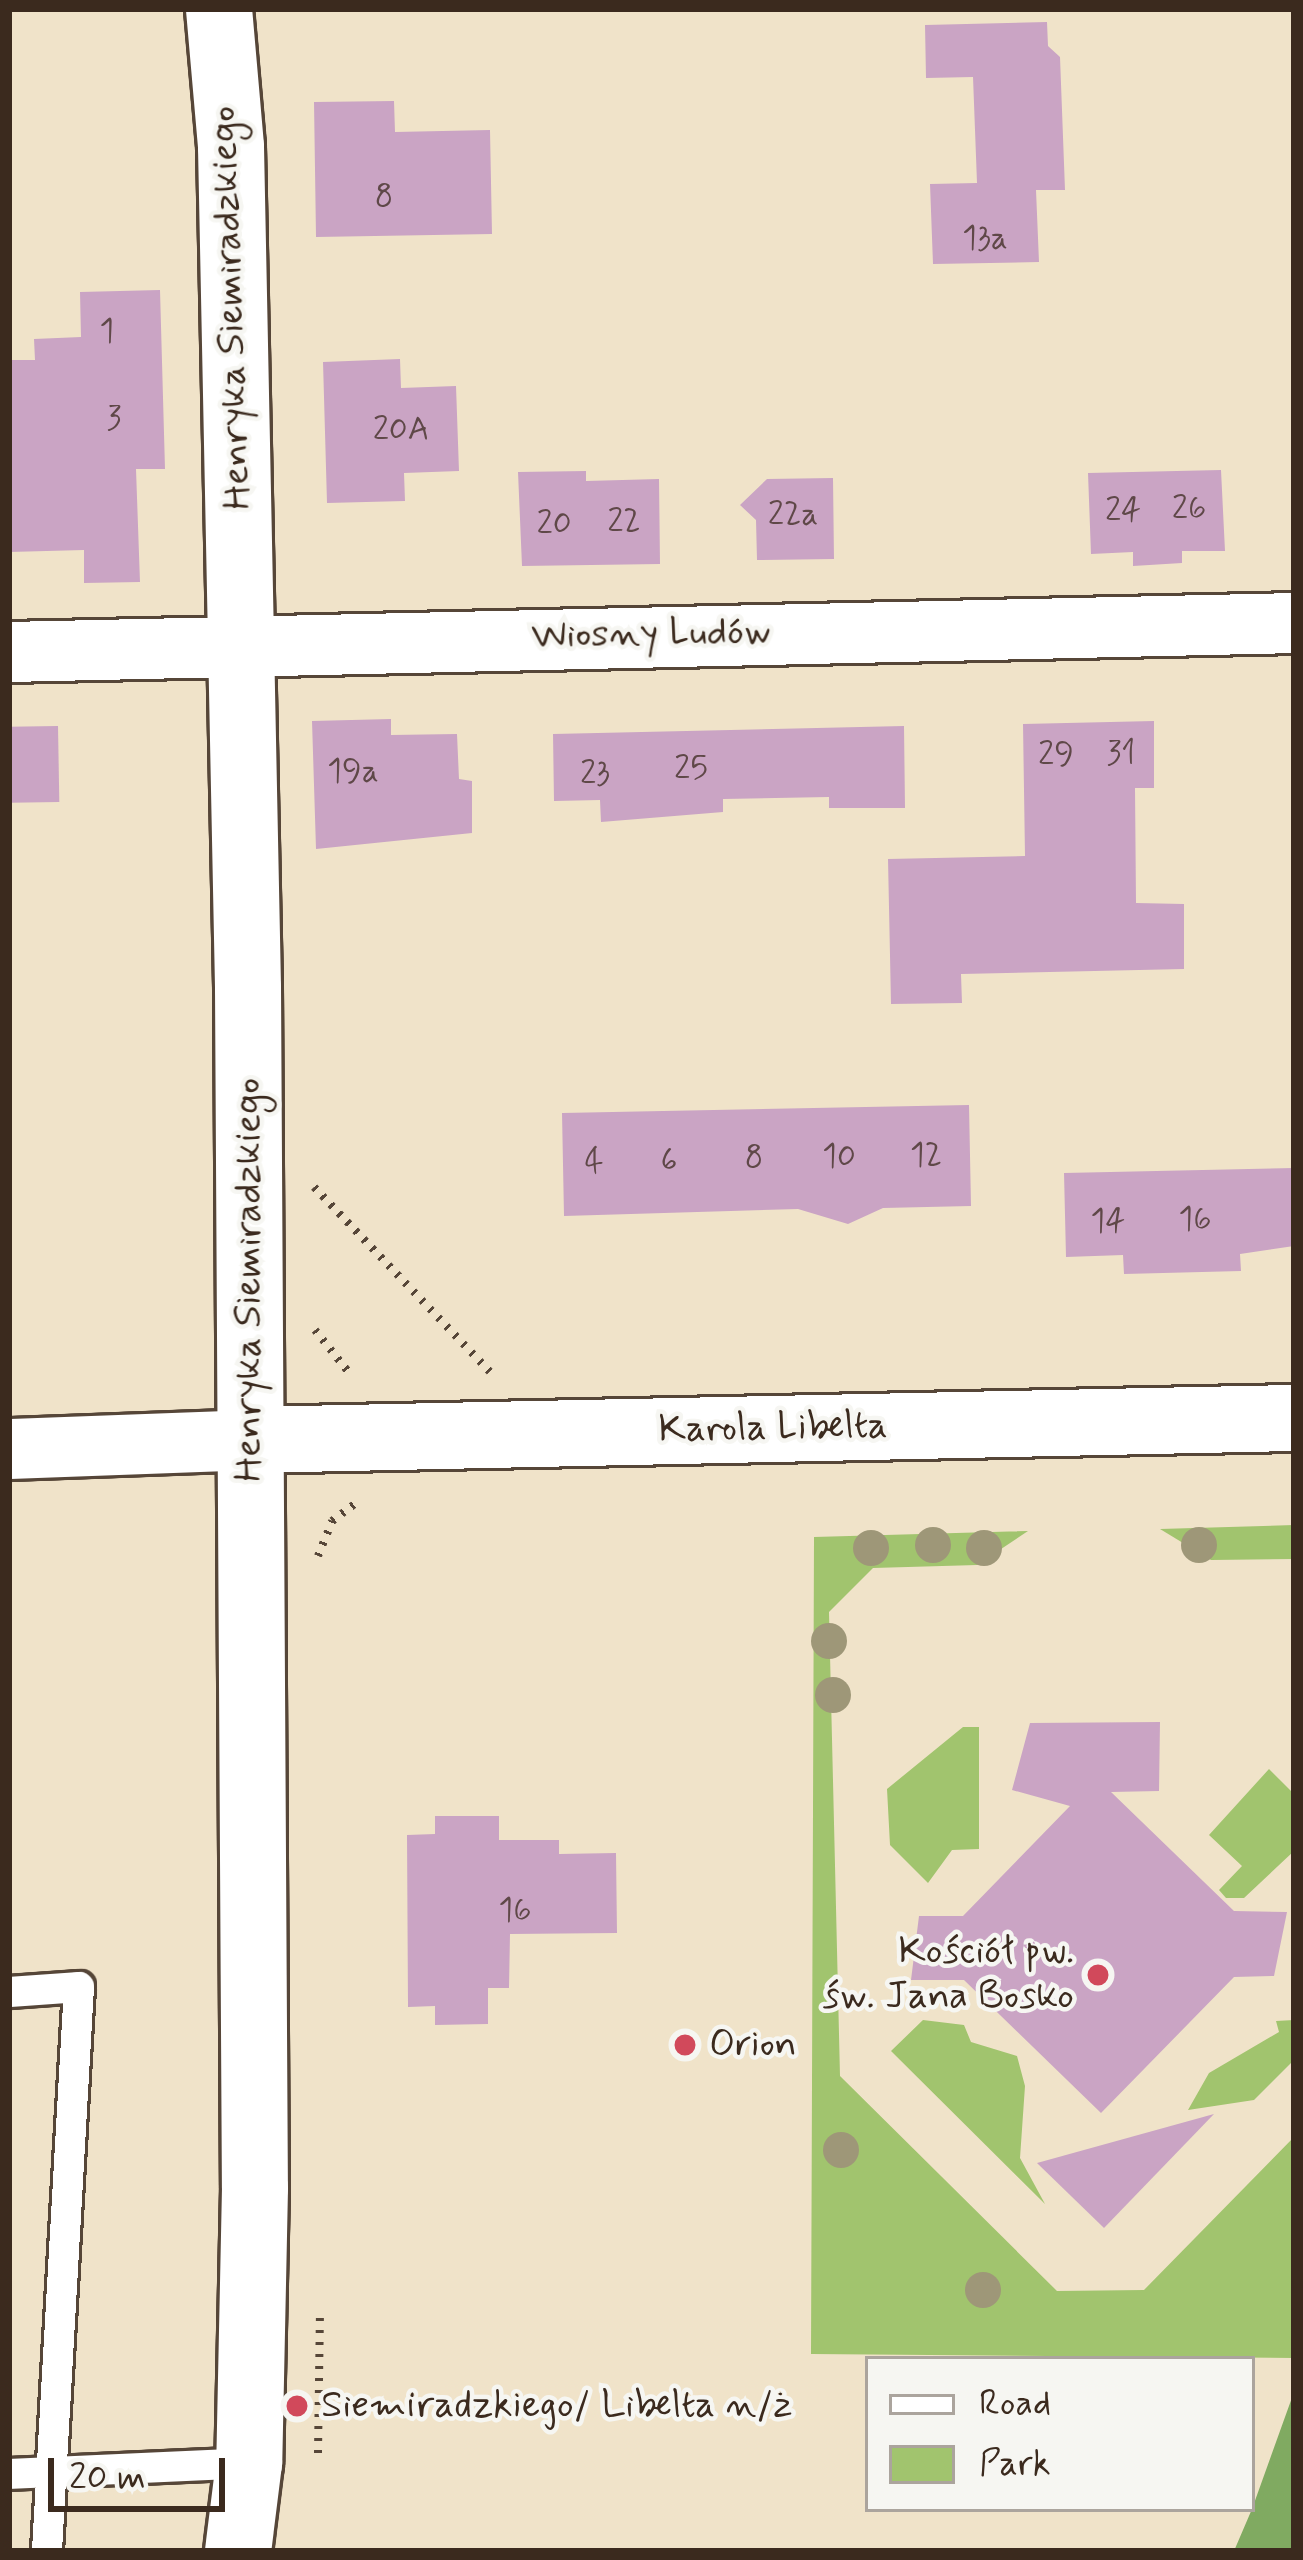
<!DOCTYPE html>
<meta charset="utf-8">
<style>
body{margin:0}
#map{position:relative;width:1303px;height:2560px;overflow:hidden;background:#f0e3c9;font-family:Mynerve,sans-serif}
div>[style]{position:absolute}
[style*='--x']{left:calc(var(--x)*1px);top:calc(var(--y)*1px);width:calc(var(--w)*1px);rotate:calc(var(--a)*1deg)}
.green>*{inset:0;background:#a1c46e}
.forest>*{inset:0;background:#80aa61}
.building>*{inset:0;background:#caa4c4;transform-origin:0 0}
.path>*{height:8px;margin-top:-4px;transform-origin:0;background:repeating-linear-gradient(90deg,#564638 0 3px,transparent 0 12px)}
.roads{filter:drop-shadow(3px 0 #564638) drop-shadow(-3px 0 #564638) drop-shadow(0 3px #564638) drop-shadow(0 -3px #564638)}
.lane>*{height:30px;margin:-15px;padding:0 15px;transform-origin:15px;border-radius:15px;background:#fff}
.street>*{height:60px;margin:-30px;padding:0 30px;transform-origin:30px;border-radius:30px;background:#fff}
.secondary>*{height:66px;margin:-33px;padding:0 33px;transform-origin:33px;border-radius:33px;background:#fff}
.trees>*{width:36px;height:36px;margin:-18px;border-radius:50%;background:#9e9778}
.dots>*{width:33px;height:33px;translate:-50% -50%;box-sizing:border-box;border:6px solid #f6f6f2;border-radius:50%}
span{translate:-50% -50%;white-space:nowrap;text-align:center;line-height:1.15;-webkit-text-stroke:9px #f6f6f2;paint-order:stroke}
.number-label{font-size:33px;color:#5f4848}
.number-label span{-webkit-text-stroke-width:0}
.street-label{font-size:39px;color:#3b2a1e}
.poi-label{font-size:39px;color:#3b2a1e}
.right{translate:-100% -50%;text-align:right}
.left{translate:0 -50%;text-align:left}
.frame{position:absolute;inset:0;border:12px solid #3b2a1e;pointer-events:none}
.legend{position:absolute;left:865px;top:2356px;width:390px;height:156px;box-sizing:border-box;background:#f6f6f2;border:3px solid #aba49d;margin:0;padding:15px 21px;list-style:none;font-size:36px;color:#3b2a1e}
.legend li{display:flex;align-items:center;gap:24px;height:60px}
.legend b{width:60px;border:3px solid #aba49d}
.scale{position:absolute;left:48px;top:2458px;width:177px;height:54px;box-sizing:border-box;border:6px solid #3b2a1e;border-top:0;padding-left:15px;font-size:36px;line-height:42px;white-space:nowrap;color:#3b2a1e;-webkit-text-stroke:9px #f6f6f2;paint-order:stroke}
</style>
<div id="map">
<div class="green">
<i style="clip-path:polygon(1294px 1525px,1294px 1559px,1211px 1560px,1160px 1529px)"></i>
<i style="clip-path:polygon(1028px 1531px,977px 1565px,873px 1568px,829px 1612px,840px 2076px,1057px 2291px,1144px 2290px,1294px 2137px,1294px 2358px,811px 2354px,814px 1537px)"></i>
<i style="clip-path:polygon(963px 1727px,979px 1727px,979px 1849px,952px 1850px,928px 1883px,890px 1845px,887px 1789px)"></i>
<i style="clip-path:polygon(1269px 1769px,1294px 1794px,1294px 1851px,1244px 1898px,1226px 1898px,1219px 1890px,1242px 1866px,1209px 1835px)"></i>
<i style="clip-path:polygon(923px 2020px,964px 2025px,971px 2042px,1017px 2056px,1025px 2086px,1020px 2158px,1045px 2204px,891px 2051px)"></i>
<i style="clip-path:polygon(1294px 2020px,1294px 2060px,1254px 2100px,1188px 2110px,1209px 2073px,1279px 2032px,1276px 2021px)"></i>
</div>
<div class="forest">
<i style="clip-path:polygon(1294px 2392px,1294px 2551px,1234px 2551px,1252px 2509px)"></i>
</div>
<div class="building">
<i style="clip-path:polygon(1047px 22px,1048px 46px,1060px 57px,1065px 190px,1036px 190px,1039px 262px,933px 264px,930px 184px,977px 183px,973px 77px,926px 78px,925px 25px)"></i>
<i style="clip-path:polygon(394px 101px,395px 132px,490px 130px,492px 234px,316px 237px,314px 102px)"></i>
<i style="clip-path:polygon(160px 290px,165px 469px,136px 469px,140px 582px,84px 583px,84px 550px,9px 552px,9px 360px,35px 360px,34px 339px,81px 337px,80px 292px)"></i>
<i style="clip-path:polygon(400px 359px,401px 388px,456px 386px,459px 471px,404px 473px,405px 501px,327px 503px,323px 362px)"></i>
<i style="clip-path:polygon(1221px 470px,1225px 551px,1182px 551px,1182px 563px,1133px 566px,1133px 552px,1091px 554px,1088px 473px)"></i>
<i style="clip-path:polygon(586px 471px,586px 481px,659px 479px,660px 564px,522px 566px,518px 472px)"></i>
<i style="clip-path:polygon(833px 478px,834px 559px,757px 560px,756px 520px,740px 505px,767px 479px)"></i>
<i style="clip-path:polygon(391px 719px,391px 735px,457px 734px,459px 779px,472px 781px,472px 833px,316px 849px,312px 721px)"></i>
<i style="clip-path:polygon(1154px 721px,1154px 788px,1135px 788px,1136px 903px,1184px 904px,1184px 969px,961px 974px,962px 1003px,891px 1004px,888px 859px,1025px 856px,1023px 724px)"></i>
<i style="left:58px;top:726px;width:76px;height:49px;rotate:89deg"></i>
<i style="clip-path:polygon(904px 726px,905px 808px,829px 808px,829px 797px,723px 799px,723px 812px,601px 822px,600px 800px,554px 801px,553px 734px)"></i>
<i style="clip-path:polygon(969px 1105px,971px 1206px,883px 1208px,848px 1224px,798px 1209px,564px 1216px,562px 1113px)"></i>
<i style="clip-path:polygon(1294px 1168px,1294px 1246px,1240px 1254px,1241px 1271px,1124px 1274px,1123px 1255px,1066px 1257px,1064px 1173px)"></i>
<i style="clip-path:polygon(1160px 1722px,1159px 1791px,1111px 1792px,1234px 1911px,1287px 1912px,1274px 1976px,1234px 1977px,1101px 2113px,964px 1980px,911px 1980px,919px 1916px,963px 1916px,1070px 1806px,1012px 1790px,1030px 1723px)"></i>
<i style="clip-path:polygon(435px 1816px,499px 1816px,499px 1840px,559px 1840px,559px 1854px,616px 1853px,617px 1933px,510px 1934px,509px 1988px,488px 1988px,488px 2024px,435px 2025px,435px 2006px,408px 2007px,407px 1835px,435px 1834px)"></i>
<i style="clip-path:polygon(1214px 2114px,1104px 2228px,1037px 2163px)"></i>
</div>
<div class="path">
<i style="--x:314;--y:1187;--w:255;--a:46.4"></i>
<i style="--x:315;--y:1330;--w:56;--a:51.5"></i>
<i style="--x:318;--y:1556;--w:38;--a:-68"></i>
<i style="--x:332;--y:1521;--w:31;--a:-37"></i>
<i style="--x:318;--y:2453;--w:140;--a:-89.2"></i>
</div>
<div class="roads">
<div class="lane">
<i style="--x:9;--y:1992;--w:70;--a:-4.1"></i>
<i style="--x:79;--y:1987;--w:565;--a:93.25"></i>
<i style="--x:9;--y:2474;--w:240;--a:-2.6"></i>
</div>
<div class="street">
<i style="--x:9;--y:652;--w:1285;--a:-1.29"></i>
<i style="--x:9;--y:1449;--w:242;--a:-2.1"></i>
</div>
<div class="secondary">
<i style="--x:219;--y:9;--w:139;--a:85"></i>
<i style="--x:231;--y:147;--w:841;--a:88.84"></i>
<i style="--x:248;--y:988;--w:1200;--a:89.67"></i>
<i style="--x:255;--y:2188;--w:275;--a:91.2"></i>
<i style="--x:249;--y:2463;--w:89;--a:97.1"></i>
<i style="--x:251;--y:1440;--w:1043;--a:-1.21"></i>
</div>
</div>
<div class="trees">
<i style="left:933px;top:1545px"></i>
<i style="left:1199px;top:1545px"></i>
<i style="left:871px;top:1548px"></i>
<i style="left:984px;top:1548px"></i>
<i style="left:829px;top:1641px"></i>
<i style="left:833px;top:1695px"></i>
<i style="left:841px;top:2150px"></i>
<i style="left:983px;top:2290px"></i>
</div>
<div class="dots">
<i style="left:1098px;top:1975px;background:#d1495b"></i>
<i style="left:685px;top:2045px;background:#d1495b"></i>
<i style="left:297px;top:2406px;background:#d1495b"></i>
</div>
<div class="number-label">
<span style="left:384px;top:198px">8</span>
<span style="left:985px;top:240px">13a</span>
<span style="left:107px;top:333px">1</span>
<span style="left:114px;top:420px">3</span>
<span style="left:401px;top:431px">20A</span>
<span style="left:1189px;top:510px">26</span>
<span style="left:1123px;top:512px">24</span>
<span style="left:793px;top:516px">22a</span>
<span style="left:624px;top:523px">22</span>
<span style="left:554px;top:525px">20</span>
<span style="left:1121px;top:755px">31</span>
<span style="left:1056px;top:756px">29</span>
<span style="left:691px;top:770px">25</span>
<span style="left:353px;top:773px">19a</span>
<span style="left:595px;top:775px">23</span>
<span style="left:926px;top:1157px">12</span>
<span style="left:839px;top:1158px">10</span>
<span style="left:754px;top:1159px">8</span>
<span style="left:669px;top:1162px">6</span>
<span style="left:594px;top:1163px">4</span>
<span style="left:1195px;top:1221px">16</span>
<span style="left:1108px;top:1223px">14</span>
<span style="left:515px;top:1912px">16</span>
</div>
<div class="street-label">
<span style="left:232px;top:308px;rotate:-92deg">Henryka Siemiradzkiego</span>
<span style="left:651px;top:635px;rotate:-1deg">Wiosny Ludów</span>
<span style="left:250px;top:1280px;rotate:-90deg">Henryka Siemiradzkiego</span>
<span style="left:773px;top:1429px;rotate:-1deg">Karola Libelta</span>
</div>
<div class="poi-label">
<span class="right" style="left:1074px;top:1975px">Kościół pw.<br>św. Jana Bosko</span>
<span class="left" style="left:709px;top:2045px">Orion</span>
<span class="left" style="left:321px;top:2406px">Siemiradzkiego/ Libelta n/ż</span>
</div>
<div class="frame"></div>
<ul class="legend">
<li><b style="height:15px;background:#fff"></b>Road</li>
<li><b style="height:33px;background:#a1c46e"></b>Park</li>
</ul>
<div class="scale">20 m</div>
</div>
